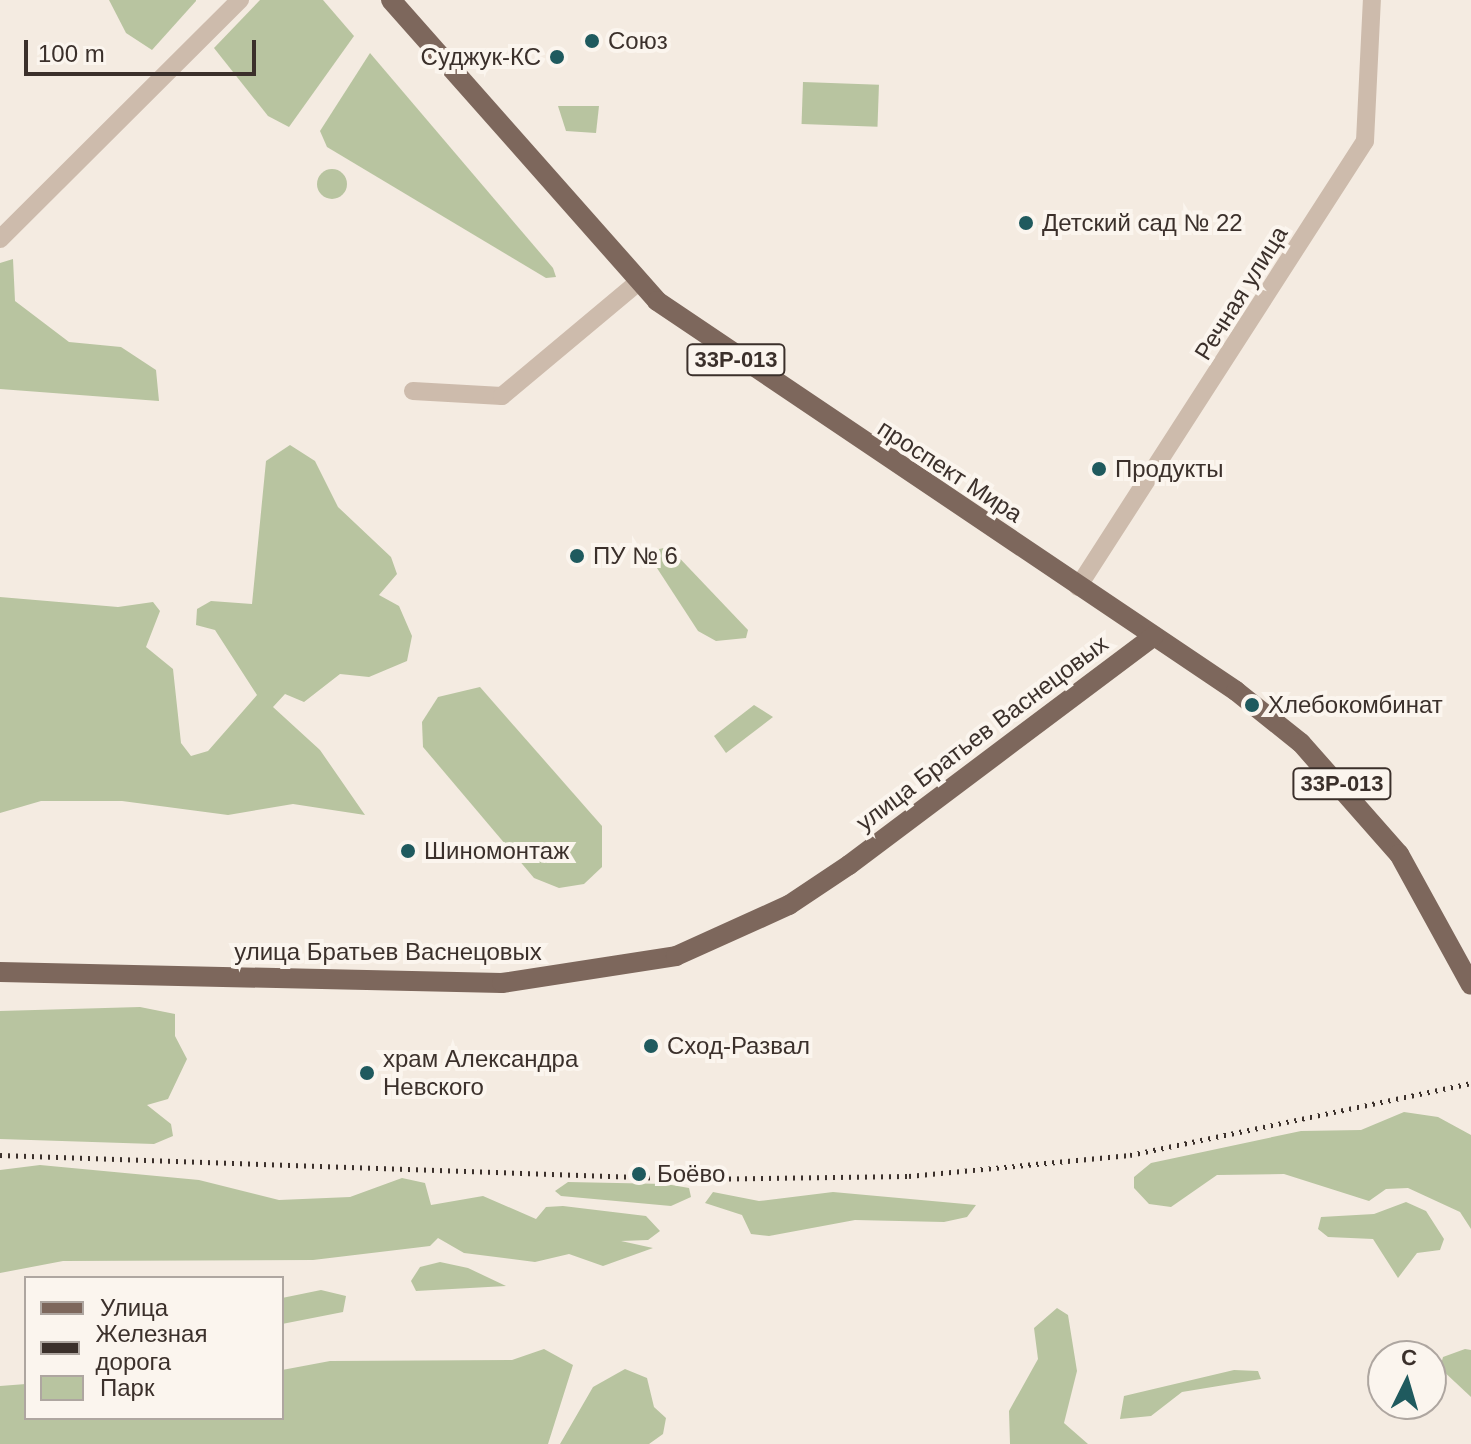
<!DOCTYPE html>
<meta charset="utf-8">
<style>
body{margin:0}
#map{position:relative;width:1471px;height:1444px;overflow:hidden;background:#f4ebe1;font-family:Helvetica,sans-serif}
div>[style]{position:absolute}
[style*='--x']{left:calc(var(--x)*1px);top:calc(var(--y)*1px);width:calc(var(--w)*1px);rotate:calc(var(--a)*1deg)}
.green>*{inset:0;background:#b8c4a0;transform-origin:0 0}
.round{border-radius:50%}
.minor>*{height:18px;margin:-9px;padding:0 9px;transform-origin:9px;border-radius:9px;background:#cdbbac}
.major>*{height:20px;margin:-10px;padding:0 10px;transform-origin:10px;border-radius:10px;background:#7d675c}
.rail>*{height:5px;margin-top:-2.5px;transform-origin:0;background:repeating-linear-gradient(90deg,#3b302b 0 2px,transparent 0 8px)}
.dots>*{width:22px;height:22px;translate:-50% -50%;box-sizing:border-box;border:4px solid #fbf5ee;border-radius:50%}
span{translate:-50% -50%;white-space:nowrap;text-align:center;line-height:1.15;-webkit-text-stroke:8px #fbf5ee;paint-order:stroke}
.shield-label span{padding:2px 6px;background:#fbf5ee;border:2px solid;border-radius:6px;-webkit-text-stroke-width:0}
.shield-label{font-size:22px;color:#3b302b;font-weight:700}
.poi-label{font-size:24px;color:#3b302b}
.left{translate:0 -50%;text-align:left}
.right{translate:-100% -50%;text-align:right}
.street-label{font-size:24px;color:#3b302b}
.legend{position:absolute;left:24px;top:1276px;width:260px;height:144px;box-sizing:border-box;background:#fbf5ee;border:2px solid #aea6a0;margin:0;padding:10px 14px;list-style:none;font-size:24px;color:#3b302b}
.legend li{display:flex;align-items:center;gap:16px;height:40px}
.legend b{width:40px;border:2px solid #aea6a0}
.north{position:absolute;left:1367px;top:1340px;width:80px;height:80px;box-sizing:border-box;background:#fbf5ee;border:2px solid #aea6a0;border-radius:50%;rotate:5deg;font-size:22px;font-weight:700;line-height:32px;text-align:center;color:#3b302b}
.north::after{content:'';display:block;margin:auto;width:28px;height:36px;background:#1f5a5e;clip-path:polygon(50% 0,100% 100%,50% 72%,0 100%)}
.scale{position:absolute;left:24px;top:40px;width:232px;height:36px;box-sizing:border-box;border:4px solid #3b302b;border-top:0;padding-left:10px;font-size:24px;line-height:28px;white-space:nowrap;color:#3b302b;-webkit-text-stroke:6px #fbf5ee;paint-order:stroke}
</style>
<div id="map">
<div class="green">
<i style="clip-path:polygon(109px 0,196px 0,196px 1px,152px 50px,126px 33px)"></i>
<i style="clip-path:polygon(260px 0,323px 0,354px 36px,289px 127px,268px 116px,214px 48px)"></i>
<i style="clip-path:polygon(370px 53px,553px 268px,556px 277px,546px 278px,327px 147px,320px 131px)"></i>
<i style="left:803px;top:82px;width:76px;height:42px;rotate:2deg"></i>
<i style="clip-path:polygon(558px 106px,599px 106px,596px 133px,566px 131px)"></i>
<i class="round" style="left:317px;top:169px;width:30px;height:30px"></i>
<i style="clip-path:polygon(13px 259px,15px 301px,69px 342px,121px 347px,156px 370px,159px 401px,0 389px,0 263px)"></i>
<i style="clip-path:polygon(290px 445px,315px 461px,338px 507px,391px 557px,397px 574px,379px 595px,399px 606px,412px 636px,407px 661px,369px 677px,340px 674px,304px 702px,285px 694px,273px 707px,320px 750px,365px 815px,293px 804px,228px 815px,122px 801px,41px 801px,0 813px,0 597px,118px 607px,153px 602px,160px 611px,146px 647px,173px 669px,181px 743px,191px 756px,208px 751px,257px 695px,215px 630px,196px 625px,197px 609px,211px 601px,252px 604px,266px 461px)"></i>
<i style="clip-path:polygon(669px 547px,748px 630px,746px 638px,716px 641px,698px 631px,655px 565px,659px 549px)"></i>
<i style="clip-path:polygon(480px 687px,602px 826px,602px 867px,584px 884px,559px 888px,534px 878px,423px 747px,422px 722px,438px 697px)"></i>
<i style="clip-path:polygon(754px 705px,773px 717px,726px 753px,714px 736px)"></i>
<i style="clip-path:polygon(140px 1007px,175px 1014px,175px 1036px,187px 1059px,168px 1099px,147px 1105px,171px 1124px,173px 1136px,154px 1144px,0 1139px,0 1011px)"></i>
<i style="clip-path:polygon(1404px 1112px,1438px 1117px,1471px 1135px,1471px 1229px,1460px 1212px,1408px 1188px,1386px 1189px,1369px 1201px,1284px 1174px,1217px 1175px,1171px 1207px,1149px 1204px,1134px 1188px,1134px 1177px,1151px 1163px,1301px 1131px,1361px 1130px)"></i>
<i style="clip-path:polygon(40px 1165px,199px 1180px,279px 1200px,350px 1197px,402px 1178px,425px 1183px,431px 1205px,483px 1196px,536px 1219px,546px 1207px,563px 1206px,646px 1216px,660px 1231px,648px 1240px,621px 1241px,653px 1248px,603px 1266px,569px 1254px,535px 1262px,464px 1253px,438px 1238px,430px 1246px,313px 1260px,63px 1261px,0 1273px,0 1170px)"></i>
<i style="clip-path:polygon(568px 1182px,666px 1184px,689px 1188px,691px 1197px,671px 1206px,561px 1196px,555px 1191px)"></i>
<i style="clip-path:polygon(713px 1192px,759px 1201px,833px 1192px,976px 1205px,967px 1217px,944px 1222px,855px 1220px,769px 1236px,751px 1234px,742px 1215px,705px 1203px)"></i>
<i style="clip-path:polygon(1406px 1202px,1426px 1211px,1444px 1239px,1440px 1250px,1417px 1253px,1398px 1278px,1373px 1239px,1328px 1237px,1318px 1229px,1321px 1217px,1374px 1214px)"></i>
<i style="clip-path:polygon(440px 1262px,468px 1268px,506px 1286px,416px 1291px,411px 1281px,420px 1267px)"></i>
<i style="clip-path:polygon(321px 1290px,346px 1296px,343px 1312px,282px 1324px,282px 1298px)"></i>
<i style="clip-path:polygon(1057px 1308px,1068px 1315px,1077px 1371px,1064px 1423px,1088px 1444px,1010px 1444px,1009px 1411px,1038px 1359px,1034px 1328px)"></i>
<i style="clip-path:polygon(544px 1349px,573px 1365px,548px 1444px,0 1444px,0 1386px,26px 1384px,26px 1418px,282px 1418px,282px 1370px,330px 1361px,512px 1360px)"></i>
<i style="clip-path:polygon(1465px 1349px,1471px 1350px,1471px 1397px,1440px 1368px,1443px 1357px)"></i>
<i style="clip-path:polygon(625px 1369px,647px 1378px,654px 1407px,666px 1418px,663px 1434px,649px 1444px,560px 1444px,593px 1387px)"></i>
<i style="clip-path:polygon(1234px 1370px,1258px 1371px,1261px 1379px,1182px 1392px,1151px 1416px,1120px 1419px,1124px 1396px)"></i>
</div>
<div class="minor">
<i style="--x:0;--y:239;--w:339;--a:-44.9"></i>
<i style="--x:413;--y:391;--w:89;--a:3.2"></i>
<i style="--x:502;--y:396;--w:175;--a:-39.9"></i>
<i style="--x:1078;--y:587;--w:530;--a:-57.24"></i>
<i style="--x:1365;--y:141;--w:141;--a:-87.2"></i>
</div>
<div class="major">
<i style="--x:391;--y:0;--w:402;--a:48.5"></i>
<i style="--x:657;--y:301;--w:698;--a:33.96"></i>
<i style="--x:1236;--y:691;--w:83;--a:38.7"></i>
<i style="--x:1301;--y:743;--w:148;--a:48.6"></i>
<i style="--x:1399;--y:854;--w:149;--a:61.2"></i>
<i style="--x:0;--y:972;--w:502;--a:1.26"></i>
<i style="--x:502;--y:983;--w:176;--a:-8.8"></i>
<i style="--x:676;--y:956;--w:124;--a:-24.3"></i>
<i style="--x:789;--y:905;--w:72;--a:-33.7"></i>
<i style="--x:849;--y:865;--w:381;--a:-36.9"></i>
</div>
<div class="rail">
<i style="--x:0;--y:1155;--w:697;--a:1.97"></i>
<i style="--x:697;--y:1179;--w:212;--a:-0.8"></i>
<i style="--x:909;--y:1176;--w:222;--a:-5.4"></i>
<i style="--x:1130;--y:1155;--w:349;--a:-11.9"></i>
</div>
<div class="dots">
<i style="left:592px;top:41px;background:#1f5a5e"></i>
<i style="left:557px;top:57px;background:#1f5a5e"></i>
<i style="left:1026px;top:223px;background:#1f5a5e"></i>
<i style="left:1099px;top:469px;background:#1f5a5e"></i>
<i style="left:577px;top:556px;background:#1f5a5e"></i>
<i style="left:1252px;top:705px;background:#1f5a5e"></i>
<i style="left:408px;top:851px;background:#1f5a5e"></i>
<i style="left:651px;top:1046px;background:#1f5a5e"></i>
<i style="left:367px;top:1073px;background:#1f5a5e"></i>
<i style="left:639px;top:1174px;background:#1f5a5e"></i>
</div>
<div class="shield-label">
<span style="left:736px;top:360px">33Р-013</span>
<span style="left:1342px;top:784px">33Р-013</span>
</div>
<div class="poi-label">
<span class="left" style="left:608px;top:41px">Союз</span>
<span class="right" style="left:541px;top:57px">Суджук-КС</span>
<span class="left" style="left:1042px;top:223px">Детский сад № 22</span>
<span class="left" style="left:1115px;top:469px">Продукты</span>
<span class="left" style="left:593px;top:556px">ПУ № 6</span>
<span class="left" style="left:1268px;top:705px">Хлебокомбинат</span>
<span class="left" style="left:424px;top:851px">Шиномонтаж</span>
<span class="left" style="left:667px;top:1046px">Сход-Развал</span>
<span class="left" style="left:383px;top:1073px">храм Александра<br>Невского</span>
<span class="left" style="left:657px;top:1174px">Боёво</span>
</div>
<div class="street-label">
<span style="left:1241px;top:293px;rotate:-58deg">Речная улица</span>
<span style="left:950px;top:471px;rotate:33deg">проспект Мира</span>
<span style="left:982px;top:733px;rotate:-37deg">улица Братьев Васнецовых</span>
<span style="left:388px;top:952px">улица Братьев Васнецовых</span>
</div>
<ul class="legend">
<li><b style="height:10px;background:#7d675c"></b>Улица</li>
<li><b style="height:10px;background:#3b302b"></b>Железная дорога</li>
<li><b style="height:22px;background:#b8c4a0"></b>Парк</li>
</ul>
<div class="north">С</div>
<div class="scale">100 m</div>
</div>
